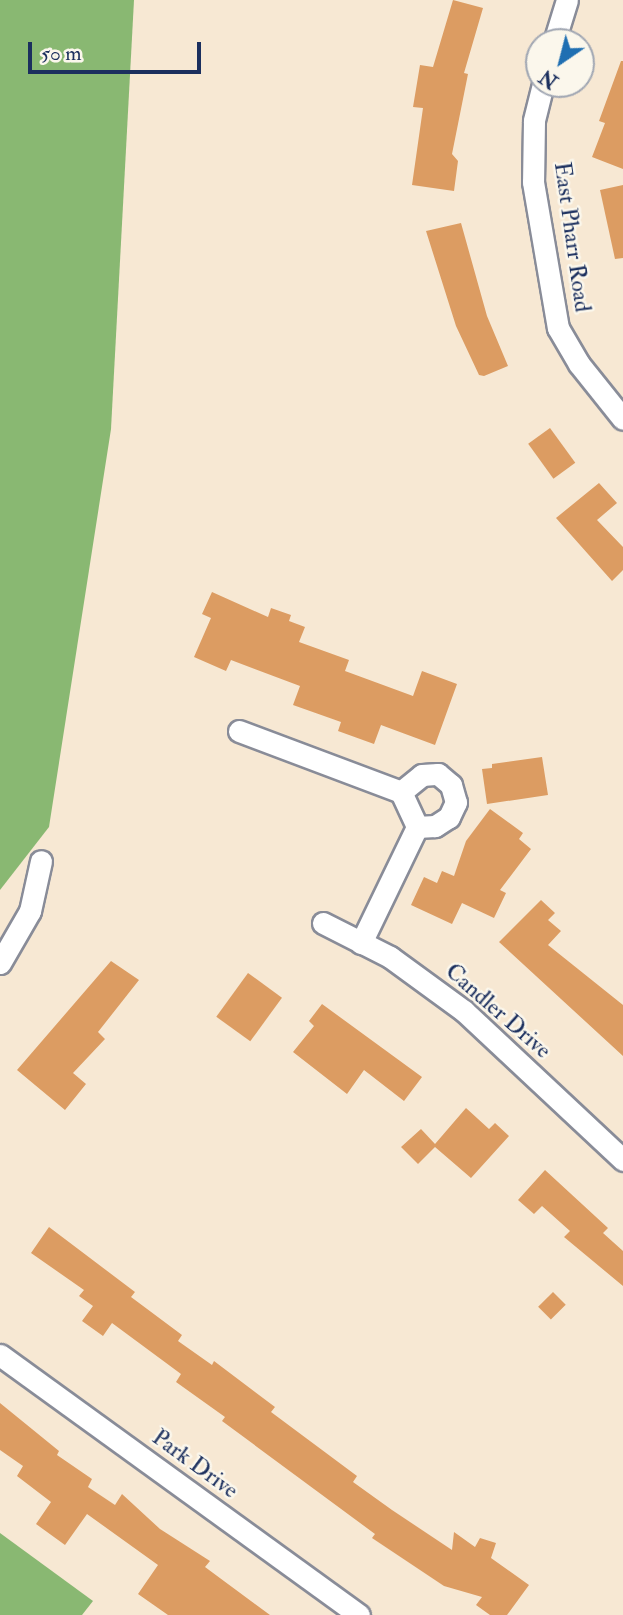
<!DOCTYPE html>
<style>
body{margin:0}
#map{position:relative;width:623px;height:1615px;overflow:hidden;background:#f7e8d3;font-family:"IM FELL Double Pica",serif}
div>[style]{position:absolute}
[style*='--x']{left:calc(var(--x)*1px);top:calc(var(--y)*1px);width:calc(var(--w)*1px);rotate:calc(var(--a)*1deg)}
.forest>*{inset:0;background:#89b872}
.building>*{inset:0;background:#dc9c62;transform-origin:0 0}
.roads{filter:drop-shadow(2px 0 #898c98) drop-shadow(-2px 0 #898c98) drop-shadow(0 2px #898c98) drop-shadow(0 -2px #898c98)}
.minor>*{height:21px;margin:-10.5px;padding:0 10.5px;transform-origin:10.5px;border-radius:10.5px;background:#fff}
span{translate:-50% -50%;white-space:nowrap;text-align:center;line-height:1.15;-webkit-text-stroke:5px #fbf7ec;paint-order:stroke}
.street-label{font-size:23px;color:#1b2f5e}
.north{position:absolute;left:525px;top:28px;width:70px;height:70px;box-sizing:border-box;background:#fbf7ec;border:2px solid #a1a7b3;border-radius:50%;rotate:215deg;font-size:19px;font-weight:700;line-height:28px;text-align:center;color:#1b2f5e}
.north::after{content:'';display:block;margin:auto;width:24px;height:32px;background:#1f6fb2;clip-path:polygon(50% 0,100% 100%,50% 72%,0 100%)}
.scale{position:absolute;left:28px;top:42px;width:173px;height:32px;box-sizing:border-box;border:4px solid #1b2f5e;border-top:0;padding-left:9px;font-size:21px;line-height:24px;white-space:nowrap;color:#1b2f5e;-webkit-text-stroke:5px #fbf7ec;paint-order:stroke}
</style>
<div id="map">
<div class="forest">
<i style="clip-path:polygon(0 0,134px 0,111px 429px,49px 827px,0 890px)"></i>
<i style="clip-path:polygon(0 1533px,93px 1601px,82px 1615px,0 1615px)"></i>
</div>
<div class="building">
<i style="clip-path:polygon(453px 0,483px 8px,464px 73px,468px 74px,452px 154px,458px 161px,454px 191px,412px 185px,423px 108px,413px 107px,420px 65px,433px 67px)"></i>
<i style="clip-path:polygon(621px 61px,623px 61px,623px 169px,592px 157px,605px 123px,599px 121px)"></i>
<i style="clip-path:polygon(623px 185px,623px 258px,615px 259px,600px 190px)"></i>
<i style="clip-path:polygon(461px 223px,487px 316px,508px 366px,484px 376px,479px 375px,456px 326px,426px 231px)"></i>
<i style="left:550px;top:428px;width:43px;height:27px;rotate:54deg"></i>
<i style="clip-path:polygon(599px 483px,617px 503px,597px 520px,623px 547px,623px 570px,612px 581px,556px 518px)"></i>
<i style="clip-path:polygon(212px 592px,268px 617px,271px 608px,291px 615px,289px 621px,305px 627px,299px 642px,349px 660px,345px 671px,413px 696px,422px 671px,457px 684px,435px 745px,381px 725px,374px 744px,338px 731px,341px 722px,293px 705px,300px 686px,231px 660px,226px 671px,194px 657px,211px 618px,202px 614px)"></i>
<i style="clip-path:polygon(542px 757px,548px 795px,487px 804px,482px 769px,492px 768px,492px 764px)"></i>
<i style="clip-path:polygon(490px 809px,523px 833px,519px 839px,531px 849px,500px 890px,506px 893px,494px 918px,462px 903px,452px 924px,411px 905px,424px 877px,437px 883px,442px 871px,454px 876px,466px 841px)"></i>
<i style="clip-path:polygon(541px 900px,555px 913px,548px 920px,561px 931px,548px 945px,623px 1005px,623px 1056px,499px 942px)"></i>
<i style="clip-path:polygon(111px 961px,139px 980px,98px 1032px,105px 1039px,73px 1073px,86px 1084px,65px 1110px,17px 1070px)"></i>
<i style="left:248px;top:973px;width:42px;height:54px;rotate:36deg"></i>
<i style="clip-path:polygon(322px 1004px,422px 1077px,404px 1101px,364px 1070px,347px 1094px,293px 1052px,314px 1026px,309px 1021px)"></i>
<i style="clip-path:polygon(466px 1108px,489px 1129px,495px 1123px,509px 1136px,471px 1178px,435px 1147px,418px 1164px,401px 1147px,421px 1129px,435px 1144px)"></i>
<i style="clip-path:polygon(545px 1170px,608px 1228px,603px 1233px,623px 1251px,623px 1286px,564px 1237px,570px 1231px,542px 1206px,534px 1214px,518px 1200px)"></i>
<i style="clip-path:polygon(49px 1227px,135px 1292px,131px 1297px,182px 1335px,178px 1341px,212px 1365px,214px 1361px,275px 1407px,271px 1412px,357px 1476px,353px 1482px,392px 1510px,452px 1550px,454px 1532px,475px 1547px,480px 1538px,496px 1543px,491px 1558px,529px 1585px,507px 1615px,490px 1615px,476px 1605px,482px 1597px,444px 1586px,372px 1538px,375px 1534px,222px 1421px,225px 1417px,176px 1382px,181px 1374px,112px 1323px,103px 1336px,82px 1321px,93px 1306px,79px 1296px,84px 1290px,31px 1253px)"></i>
<i style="left:553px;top:1292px;width:18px;height:21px;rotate:45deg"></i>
<i style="clip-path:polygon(0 1403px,59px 1451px,57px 1455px,92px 1479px,88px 1487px,115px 1505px,122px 1494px,160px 1529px,210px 1561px,205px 1567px,270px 1615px,168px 1615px,138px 1594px,158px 1565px,87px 1514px,65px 1545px,36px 1524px,51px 1502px,17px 1476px,23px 1466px,0 1450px)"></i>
</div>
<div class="roads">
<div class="minor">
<i style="--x:554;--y:42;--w:44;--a:-72.8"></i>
<i style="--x:543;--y:84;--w:38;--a:104"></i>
<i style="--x:534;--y:121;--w:61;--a:90.9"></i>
<i style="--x:533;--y:182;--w:148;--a:80.3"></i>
<i style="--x:558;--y:328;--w:42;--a:59.7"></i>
<i style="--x:579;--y:364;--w:70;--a:51.3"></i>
<i style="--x:239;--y:731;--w:173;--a:20.6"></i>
<i style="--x:401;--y:792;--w:38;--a:65"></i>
<i style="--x:417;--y:827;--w:129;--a:115.8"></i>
<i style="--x:401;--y:792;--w:27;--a:-39"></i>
<i style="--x:422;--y:775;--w:16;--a:-4"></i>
<i style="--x:438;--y:774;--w:17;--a:40"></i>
<i style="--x:451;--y:785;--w:18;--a:74"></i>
<i style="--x:456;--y:802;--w:17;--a:115"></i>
<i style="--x:449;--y:817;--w:17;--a:147"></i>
<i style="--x:435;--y:826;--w:18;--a:177"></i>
<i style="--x:323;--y:923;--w:75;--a:26.9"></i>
<i style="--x:390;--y:957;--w:92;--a:36.1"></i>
<i style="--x:464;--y:1011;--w:218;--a:43.1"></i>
<i style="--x:0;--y:963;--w:60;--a:-60"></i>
<i style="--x:30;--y:911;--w:51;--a:-77.6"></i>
<i style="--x:0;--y:1355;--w:443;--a:35.9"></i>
</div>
</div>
<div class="street-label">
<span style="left:572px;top:237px;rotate:82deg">East Pharr Road</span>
<span style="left:498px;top:1011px;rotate:41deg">Candler Drive</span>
<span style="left:195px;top:1464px;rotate:36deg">Park Drive</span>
</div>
<div class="north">N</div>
<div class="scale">50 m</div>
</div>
